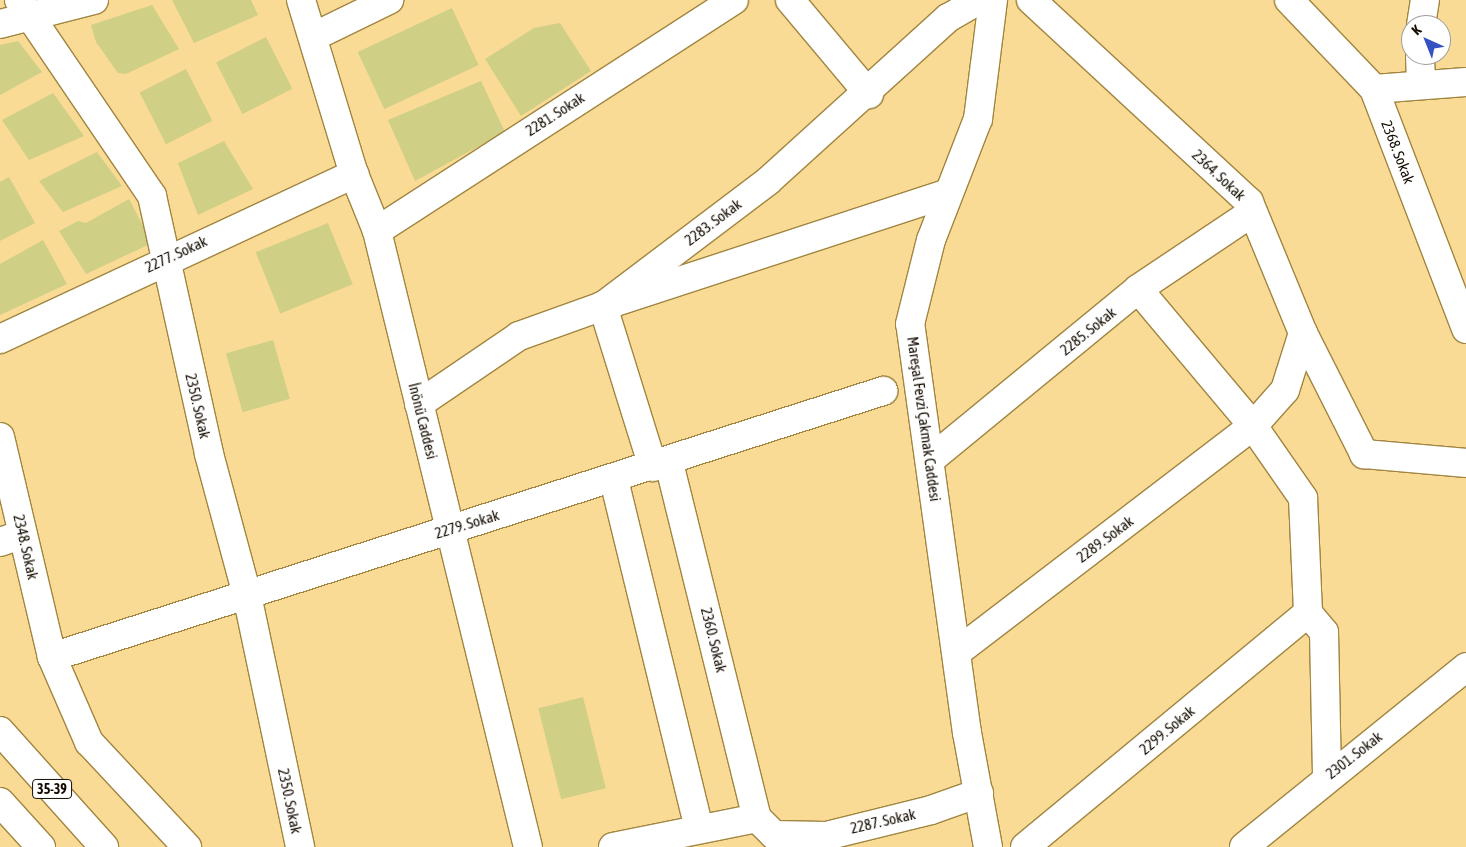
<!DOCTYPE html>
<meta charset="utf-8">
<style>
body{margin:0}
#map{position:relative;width:1466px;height:847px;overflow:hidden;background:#f9db95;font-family:"Asap Condensed",sans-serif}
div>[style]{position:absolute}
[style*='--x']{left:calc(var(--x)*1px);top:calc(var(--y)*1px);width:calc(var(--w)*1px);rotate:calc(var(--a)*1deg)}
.building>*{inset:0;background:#cfcf85;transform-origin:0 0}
.roads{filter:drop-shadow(1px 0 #a18540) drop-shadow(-1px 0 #a18540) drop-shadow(0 1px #a18540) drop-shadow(0 -1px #a18540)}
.minor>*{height:28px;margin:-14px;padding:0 14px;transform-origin:14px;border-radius:14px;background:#fff}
.major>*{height:28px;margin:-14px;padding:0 14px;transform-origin:14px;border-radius:14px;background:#fff}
span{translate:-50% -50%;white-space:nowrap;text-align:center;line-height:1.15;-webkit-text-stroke:4px #fff;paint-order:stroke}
.shield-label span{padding:1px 4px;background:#fff;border:1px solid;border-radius:4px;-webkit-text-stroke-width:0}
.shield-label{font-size:14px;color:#140c00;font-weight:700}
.street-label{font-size:15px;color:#140c00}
.north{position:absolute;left:1401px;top:15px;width:50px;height:50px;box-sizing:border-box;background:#fff;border:1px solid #a19e99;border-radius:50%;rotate:316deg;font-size:14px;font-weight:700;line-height:20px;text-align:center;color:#140c00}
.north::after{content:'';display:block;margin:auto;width:18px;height:22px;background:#3452c3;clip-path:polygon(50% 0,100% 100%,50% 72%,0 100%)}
</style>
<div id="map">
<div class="building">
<i style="clip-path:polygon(172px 0,251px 0,258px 15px,194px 43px)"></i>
<i style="clip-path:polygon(152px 5px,179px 49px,126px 74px,118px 73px,96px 42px,91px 25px)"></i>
<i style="left:452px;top:8px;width:63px;height:104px;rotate:65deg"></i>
<i style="clip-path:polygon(560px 23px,591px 71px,521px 116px,485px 59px,534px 28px)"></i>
<i style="left:266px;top:37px;width:58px;height:56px;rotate:63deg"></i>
<i style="clip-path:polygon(18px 41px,42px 72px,0 95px,0 45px)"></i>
<i style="left:186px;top:69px;width:58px;height:52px;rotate:63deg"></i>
<i style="clip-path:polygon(481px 81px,505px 132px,415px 181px,388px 120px)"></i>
<i style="clip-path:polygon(53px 93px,84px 136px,29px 160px,2px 120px)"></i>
<i style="clip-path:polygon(224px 141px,253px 189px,198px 215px,178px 163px)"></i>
<i style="clip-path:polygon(97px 152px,122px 186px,63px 212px,39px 181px)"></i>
<i style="clip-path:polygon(9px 177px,35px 223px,0 241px,0 182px)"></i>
<i style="clip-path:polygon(129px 199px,152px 243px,86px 274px,59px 231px,78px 221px,86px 223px)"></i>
<i style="left:328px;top:223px;width:66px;height:78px;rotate:68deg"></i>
<i style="clip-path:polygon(43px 240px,67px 284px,0 315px,0 264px)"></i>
<i style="left:273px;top:340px;width:61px;height:49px;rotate:74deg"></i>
<i style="left:583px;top:697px;width:94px;height:46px;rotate:76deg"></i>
</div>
<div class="roads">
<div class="minor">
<i style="--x:19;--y:0;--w:237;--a:55.8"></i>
<i style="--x:152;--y:196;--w:264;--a:77.5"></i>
<i style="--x:209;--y:454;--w:146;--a:74.9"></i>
<i style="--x:247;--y:595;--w:258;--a:78.1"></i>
<i style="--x:301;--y:0;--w:182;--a:73.1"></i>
<i style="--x:354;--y:174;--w:61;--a:68"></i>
<i style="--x:377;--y:231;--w:634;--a:76.23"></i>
<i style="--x:790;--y:0;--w:123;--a:50"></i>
<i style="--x:1031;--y:0;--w:297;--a:42.8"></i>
<i style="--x:1249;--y:202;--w:142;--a:67.6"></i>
<i style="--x:1303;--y:333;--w:136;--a:63.2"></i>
<i style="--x:1364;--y:454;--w:102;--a:5"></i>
<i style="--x:1289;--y:0;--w:123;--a:46.3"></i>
<i style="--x:1374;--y:89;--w:257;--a:69"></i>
<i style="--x:0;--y:24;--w:97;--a:-14.3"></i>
<i style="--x:1421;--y:25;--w:25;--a:-81"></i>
<i style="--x:313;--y:37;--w:85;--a:-26"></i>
<i style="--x:1420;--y:55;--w:29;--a:88"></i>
<i style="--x:1374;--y:89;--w:92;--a:-4.4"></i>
<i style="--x:377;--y:231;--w:425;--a:-32.9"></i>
<i style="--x:1138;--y:289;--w:179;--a:50"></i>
<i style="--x:1253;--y:426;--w:88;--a:55.2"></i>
<i style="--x:1303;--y:498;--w:115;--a:87.5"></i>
<i style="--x:1308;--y:613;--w:25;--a:50"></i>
<i style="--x:1324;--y:632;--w:144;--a:88.8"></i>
<i style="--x:0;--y:339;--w:391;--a:-25"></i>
<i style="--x:419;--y:404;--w:121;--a:-34.2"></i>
<i style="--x:519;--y:336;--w:89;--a:-19.7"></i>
<i style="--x:603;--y:306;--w:207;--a:-37.1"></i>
<i style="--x:768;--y:181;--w:243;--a:-42.2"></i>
<i style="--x:948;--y:18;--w:36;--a:-30"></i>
<i style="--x:0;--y:437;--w:226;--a:76.7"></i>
<i style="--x:52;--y:657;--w:93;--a:66.5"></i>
<i style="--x:89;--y:742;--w:144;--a:47"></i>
<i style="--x:930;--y:460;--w:269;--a:-39.4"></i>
<i style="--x:1138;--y:289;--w:138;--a:-33.8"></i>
<i style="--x:669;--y:463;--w:366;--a:76.1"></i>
<i style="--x:653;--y:467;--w:169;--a:-107.3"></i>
<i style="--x:603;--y:306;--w:363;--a:-18.1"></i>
<i style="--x:614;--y:480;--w:359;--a:76.3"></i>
<i style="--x:0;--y:542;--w:24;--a:-19"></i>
<i style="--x:957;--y:652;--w:372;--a:-37.4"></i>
<i style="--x:1253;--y:426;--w:48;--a:-48.4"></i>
<i style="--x:1285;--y:390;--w:60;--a:-72.5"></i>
<i style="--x:52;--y:657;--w:873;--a:-17.75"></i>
<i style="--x:613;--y:847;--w:147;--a:-11.4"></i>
<i style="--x:757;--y:818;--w:24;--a:45"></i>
<i style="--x:774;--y:835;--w:52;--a:1.1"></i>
<i style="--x:826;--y:836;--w:108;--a:-13.9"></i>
<i style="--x:931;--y:810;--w:51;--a:-19.5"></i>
<i style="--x:988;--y:847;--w:116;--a:-100.4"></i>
<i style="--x:967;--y:733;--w:413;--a:-97.9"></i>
<i style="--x:910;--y:324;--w:87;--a:-76"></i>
<i style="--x:931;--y:240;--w:130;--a:-68.8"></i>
<i style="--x:978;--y:119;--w:120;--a:-82.8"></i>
<i style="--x:1025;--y:847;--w:367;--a:-39.6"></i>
<i style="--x:1244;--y:847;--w:286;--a:-39"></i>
</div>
<div class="major">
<i style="--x:0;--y:731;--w:156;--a:48.1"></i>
<i style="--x:0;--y:802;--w:61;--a:47.7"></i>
</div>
</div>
<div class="shield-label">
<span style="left:52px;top:789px">35-39</span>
</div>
<div class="street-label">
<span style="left:555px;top:114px;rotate:-33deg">2281. Sokak</span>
<span style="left:1398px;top:152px;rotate:69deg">2368. Sokak</span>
<span style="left:1219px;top:175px;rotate:43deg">2364. Sokak</span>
<span style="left:713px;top:222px;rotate:-37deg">2283. Sokak</span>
<span style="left:176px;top:254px;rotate:-25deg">2277. Sokak</span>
<span style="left:1088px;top:331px;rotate:-39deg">2285. Sokak</span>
<span style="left:198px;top:406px;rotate:77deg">2350. Sokak</span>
<span style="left:924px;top:419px;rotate:82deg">Mareşal Fevzi Çakmak Caddesi</span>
<span style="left:423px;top:421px;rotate:76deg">İnönü Caddesi</span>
<span style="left:467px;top:524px;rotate:-17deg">2279. Sokak</span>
<span style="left:1105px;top:539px;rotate:-37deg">2289. Sokak</span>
<span style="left:26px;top:547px;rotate:77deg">2348. Sokak</span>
<span style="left:714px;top:640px;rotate:76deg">2360. Sokak</span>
<span style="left:1167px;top:730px;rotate:-40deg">2299. Sokak</span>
<span style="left:1354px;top:755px;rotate:-38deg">2301. Sokak</span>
<span style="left:290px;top:801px;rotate:78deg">2350. Sokak</span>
<span style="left:883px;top:821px;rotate:-13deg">2287. Sokak</span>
</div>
<div class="north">K</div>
</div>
